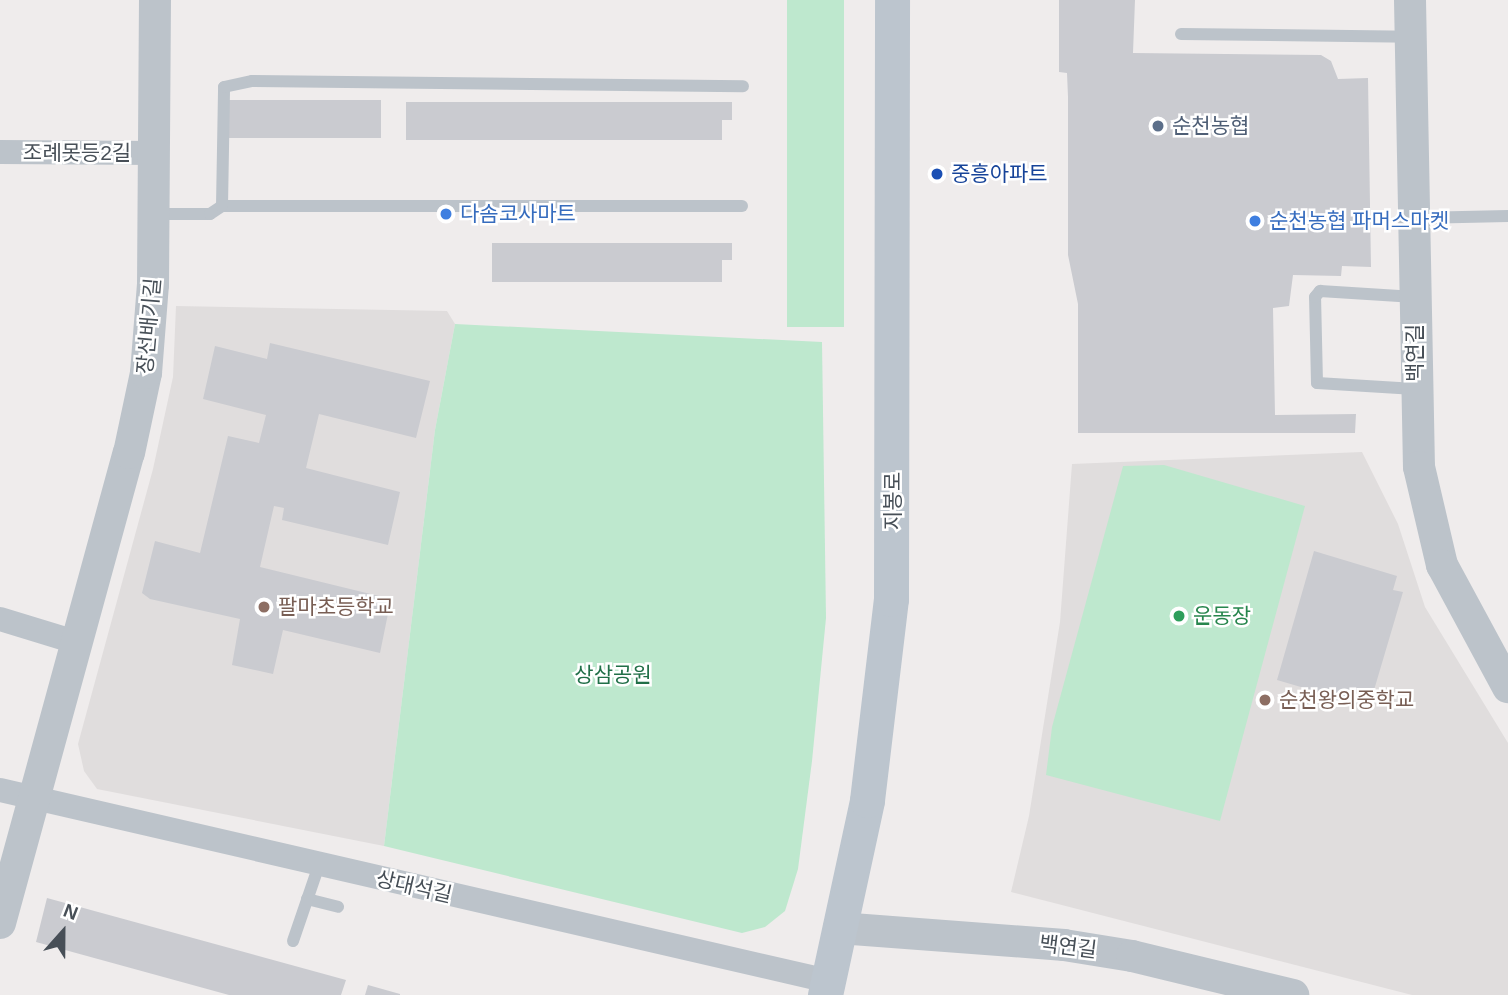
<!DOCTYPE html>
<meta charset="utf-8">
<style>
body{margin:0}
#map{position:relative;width:1508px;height:995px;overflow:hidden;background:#efecec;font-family:Arial,"Noto Sans KR",sans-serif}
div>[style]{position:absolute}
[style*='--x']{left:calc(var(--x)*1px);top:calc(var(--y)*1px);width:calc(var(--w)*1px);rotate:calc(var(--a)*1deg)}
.education>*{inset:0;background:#e0dddd}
.green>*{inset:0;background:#bee8ce;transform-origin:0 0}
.building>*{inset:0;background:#cacbd0;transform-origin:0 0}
.service>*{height:12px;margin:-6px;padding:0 6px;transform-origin:6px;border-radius:6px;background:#bcc3ca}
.minor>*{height:24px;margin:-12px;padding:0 12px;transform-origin:12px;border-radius:12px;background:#bcc3ca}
.tertiary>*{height:32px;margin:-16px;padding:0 16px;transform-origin:16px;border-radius:16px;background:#bcc3ca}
.secondary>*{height:35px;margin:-17.5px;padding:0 17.5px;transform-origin:17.5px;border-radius:17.5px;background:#bcc5ce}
.dots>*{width:19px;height:19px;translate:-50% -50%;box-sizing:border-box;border:4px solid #fff;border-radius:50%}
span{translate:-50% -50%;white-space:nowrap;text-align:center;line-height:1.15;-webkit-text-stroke:5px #fff;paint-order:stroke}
.service-label{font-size:21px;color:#4e5e75}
.left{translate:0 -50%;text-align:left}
.street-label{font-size:21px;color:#474f57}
.transit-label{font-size:21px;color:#164399}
.shop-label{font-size:21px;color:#366cbe}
.education-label{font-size:21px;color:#785e54}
.leisure-label{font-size:21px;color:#27864d}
.park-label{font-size:21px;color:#216f48}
.north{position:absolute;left:28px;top:897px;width:70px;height:70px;-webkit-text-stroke:5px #fff;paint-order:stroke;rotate:21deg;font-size:19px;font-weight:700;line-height:28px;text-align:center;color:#474f57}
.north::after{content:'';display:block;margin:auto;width:24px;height:32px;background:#474f57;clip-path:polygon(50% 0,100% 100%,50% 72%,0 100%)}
</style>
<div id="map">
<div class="education">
<i style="clip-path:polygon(176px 306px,447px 311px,455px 324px,435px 430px,384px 846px,97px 789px,84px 771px,78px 744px,153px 469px,173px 377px)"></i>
<i style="clip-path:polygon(1362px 452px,1398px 524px,1425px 607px,1508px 743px,1508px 995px,1412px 995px,1011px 892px,1029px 816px,1060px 622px,1072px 464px)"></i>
</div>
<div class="green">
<i style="left:787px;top:0;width:57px;height:327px"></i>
<i style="clip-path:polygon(455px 324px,822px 342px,826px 618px,812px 761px,798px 869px,785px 911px,765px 927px,742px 933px,384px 846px,435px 430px)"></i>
<i style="clip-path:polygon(1164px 465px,1305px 506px,1220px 821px,1046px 775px,1052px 727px,1123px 466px)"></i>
</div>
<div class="building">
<i style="clip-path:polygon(1059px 0,1135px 0,1133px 53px,1321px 55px,1331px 61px,1338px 79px,1368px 78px,1371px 267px,1342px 266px,1341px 276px,1293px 275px,1289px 306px,1273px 308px,1275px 415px,1356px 414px,1355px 433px,1078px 433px,1078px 304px,1068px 255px,1068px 97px,1067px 73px,1059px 72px)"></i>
<i style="left:228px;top:100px;width:153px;height:38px"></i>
<i style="clip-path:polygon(406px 102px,732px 102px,732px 120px,722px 120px,722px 140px,406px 140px)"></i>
<i style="clip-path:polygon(492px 243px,732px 243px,732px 260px,722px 260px,722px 282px,492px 282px)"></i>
<i style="clip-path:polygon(270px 343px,430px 381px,416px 438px,319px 414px,306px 468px,400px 492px,388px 545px,282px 520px,284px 508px,274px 506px,260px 567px,391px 599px,380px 653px,283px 630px,273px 674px,232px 665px,240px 619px,150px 599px,142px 593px,155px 541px,200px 553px,228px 436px,259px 443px,266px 415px,203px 399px,215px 346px,267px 359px)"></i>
<i style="clip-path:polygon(1314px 551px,1397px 576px,1393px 590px,1403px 592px,1369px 707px,1277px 680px)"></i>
<i style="clip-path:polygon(47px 898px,346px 980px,341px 995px,229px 995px,36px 942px)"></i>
<i style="clip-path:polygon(368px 985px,400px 994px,400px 995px,365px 995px)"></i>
</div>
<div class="service">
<i style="--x:1181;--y:34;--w:230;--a:0.7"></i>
<i style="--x:222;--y:206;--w:520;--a:0"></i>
<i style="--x:155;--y:214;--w:55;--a:0"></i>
<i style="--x:210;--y:214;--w:14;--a:-34"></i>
<i style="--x:222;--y:206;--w:119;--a:-89"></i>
<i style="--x:224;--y:87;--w:29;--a:-12"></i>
<i style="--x:252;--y:81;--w:491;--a:0.6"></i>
<i style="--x:1417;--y:218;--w:91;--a:-1.3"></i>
<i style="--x:1415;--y:389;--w:98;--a:-176.5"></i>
<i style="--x:1317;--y:383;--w:86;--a:-91.3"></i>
<i style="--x:1315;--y:297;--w:8;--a:-50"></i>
<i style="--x:1320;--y:291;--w:95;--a:3.6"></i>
<i style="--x:307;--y:899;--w:32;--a:14"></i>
<i style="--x:293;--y:941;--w:80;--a:-71.1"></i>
</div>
<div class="minor">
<i style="--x:0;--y:152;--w:155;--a:0.4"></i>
<i style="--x:0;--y:619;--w:78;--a:17"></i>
<i style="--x:0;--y:790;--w:850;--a:12.99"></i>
</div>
<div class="tertiary">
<i style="--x:1410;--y:0;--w:467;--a:88.9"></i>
<i style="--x:1419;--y:467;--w:101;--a:76.8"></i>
<i style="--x:1442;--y:565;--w:139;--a:61.6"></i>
<i style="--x:0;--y:923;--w:487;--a:-74.7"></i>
<i style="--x:129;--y:453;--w:82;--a:-78"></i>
<i style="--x:146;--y:373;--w:88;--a:-85.5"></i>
<i style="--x:153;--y:285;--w:285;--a:-89.6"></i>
<i style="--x:839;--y:928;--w:226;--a:4.3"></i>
<i style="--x:1064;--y:945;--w:69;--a:9.2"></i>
<i style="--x:1132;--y:956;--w:166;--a:13.6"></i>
</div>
<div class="secondary">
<i style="--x:825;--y:995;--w:199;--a:-77.8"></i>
<i style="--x:867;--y:800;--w:202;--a:-83.2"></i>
<i style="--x:891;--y:599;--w:599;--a:-89.9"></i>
</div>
<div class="dots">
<i style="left:1158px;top:126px;background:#5c6f8a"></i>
<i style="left:937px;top:174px;background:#1a4fb4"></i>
<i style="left:446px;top:214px;background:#3f7fe0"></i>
<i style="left:1255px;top:221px;background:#3f7fe0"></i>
<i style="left:264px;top:607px;background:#8d6e63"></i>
<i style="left:1179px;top:616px;background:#2e9e5b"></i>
<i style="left:1265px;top:700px;background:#8d6e63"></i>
</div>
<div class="service-label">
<span class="left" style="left:1172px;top:126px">순천농협</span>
</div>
<div class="street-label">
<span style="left:77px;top:153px">조례못등2길</span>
<span style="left:149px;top:326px;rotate:-85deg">장선배기길</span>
<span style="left:1415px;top:353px;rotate:-90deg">백연길</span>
<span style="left:893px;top:501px;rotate:-90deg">지봉로</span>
<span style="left:414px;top:887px;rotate:13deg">상대석길</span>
<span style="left:1068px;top:947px;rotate:7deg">백연길</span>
</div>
<div class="transit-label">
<span class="left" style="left:951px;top:174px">중흥아파트</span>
</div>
<div class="shop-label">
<span class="left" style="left:460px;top:214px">다솜코사마트</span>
<span class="left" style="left:1269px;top:221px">순천농협 파머스마켓</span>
</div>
<div class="education-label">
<span class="left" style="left:278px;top:607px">팔마초등학교</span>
<span class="left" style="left:1279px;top:700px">순천왕의중학교</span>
</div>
<div class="leisure-label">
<span class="left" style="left:1193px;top:616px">운동장</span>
</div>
<div class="park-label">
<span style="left:613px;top:675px">상삼공원</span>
</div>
<div class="north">N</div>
</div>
